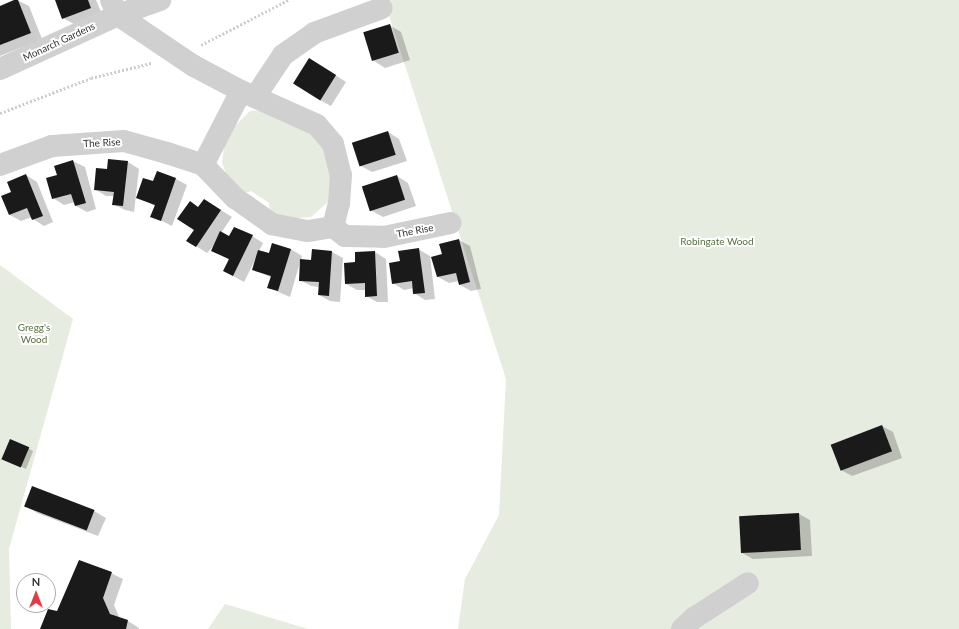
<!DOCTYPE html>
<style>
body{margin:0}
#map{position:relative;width:959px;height:629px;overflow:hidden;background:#fff;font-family:Lato,sans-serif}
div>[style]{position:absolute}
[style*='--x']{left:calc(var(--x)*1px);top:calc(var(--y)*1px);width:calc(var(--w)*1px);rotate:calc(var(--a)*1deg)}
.green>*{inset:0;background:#e6ecdf}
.shadow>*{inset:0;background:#0003}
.building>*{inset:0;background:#1a1a1a;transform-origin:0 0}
.path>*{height:2.5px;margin-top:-1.25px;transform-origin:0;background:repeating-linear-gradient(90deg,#cdcdcd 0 2px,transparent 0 4px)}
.minor>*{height:22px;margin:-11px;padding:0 11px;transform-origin:11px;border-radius:11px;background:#d0d0d0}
span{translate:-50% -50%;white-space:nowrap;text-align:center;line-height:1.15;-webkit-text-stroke:4px #fff;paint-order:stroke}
.street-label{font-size:10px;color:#333}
.park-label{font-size:10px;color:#56703f}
.north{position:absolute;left:16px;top:573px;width:40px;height:40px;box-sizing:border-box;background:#fff;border:1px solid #adadad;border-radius:50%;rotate:0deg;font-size:11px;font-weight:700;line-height:16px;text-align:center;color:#333}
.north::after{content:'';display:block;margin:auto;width:14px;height:18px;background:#e63946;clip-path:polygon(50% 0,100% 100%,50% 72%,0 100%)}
</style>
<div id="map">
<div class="green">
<i style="clip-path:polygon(384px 0,959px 0,959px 629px,458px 629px,465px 579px,499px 515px,506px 379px)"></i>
<i style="clip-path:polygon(263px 110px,313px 131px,328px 147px,333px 175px,328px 202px,311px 217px,284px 219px,270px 213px,269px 203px,251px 191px,242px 194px,228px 178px,222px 163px,224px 146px,233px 128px,250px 111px)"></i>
<i style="clip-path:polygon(0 265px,73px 319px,9px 549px,11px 629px,0 629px)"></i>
<i style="clip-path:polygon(225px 604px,308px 629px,208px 629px)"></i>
</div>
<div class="shadow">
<i style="clip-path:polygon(17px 0,29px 6px,42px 39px,0 56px,0 7px)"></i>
<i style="clip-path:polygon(57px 0,96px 0,102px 14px,74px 24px,63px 18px)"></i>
<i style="clip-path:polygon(389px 25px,401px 32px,410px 60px,385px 68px,374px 61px)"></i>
<i style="clip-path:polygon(320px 65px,346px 82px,331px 106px,320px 100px)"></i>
<i style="clip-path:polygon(388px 132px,399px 139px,407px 161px,372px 172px,361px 166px)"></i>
<i style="clip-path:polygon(109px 160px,128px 162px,139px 169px,134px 212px,125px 210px,113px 204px,114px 196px,106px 196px,95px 189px,108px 170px)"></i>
<i style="clip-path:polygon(73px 161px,85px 167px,96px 209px,87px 212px,76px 206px,75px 202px,64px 205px,53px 198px,58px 176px,55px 166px)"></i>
<i style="clip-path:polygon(157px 172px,176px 179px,187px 185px,172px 226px,152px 216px,155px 206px,137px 197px,154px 182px)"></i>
<i style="clip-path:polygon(26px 175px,37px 182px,53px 222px,44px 226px,33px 219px,32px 217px,21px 221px,10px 215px,12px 192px)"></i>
<i style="clip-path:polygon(397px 176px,408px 183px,416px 206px,383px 217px,372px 211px)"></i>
<i style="clip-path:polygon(205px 200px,232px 217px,221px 233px,230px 238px,252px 236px,263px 243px,259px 251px,269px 254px,272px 244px,291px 249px,302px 256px,301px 260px,312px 261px,332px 252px,343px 258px,340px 302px,330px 301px,319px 295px,319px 287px,311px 286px,300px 280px,300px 262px,290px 297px,269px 288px,272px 278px,253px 269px,256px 258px,244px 282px,224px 271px,229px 260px,212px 250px,215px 244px,207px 253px,188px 241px,195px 230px,199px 208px)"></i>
<i style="clip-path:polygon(459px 240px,470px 246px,481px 289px,471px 291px,460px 285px,459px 281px,449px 283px,438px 277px,443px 255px)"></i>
<i style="clip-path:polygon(418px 249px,430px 256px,435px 299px,425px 300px,414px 293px,414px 288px,404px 290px,393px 283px,401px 262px)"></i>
<i style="clip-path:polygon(375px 252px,386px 259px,388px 302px,377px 302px,366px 296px,366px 290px,357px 290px,346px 284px,356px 263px,356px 253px)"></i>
<i style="clip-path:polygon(882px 426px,893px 432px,902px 458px,852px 476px,841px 470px)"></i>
<i style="clip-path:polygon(28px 448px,33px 451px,26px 469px,9px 461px)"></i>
<i style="clip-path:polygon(26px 506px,94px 511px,106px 518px,98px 536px,37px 513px)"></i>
<i style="clip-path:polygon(799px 514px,810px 520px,812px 556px,753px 559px,742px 553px)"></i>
<i style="clip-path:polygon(111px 573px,123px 579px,114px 605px,120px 619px,128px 621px,139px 628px,139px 629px,41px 629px,58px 612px)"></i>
</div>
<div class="building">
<i style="clip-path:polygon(14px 0,18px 0,31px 33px,0 45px,0 6px)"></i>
<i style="clip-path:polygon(55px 0,88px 0,91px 8px,62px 19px)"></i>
<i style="left:390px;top:24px;width:30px;height:28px;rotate:73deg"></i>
<i style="left:309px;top:58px;width:32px;height:30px;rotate:32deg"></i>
<i style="left:388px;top:131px;width:25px;height:38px;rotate:72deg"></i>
<i style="clip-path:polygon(108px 159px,128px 161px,123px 206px,112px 205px,114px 192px,94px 190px,96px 168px,107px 169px)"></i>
<i style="clip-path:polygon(73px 160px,86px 203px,75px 206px,71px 194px,52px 199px,46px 178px,57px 175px,54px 166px)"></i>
<i style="clip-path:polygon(157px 171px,176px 178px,161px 221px,150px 217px,155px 205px,136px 198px,143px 178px,153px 181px)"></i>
<i style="clip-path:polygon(26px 174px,43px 216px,32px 220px,27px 208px,9px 215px,1px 196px,11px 192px,7px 182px)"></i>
<i style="left:397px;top:175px;width:26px;height:37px;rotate:72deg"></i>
<i style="clip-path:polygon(204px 199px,221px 210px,196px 247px,186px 241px,194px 230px,177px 219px,190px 201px,198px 207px)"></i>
<i style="clip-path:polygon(234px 227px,253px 235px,233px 276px,223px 271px,229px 259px,211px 251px,220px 231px,229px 236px)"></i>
<i style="clip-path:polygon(459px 239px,470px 282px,459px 285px,456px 273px,437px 277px,431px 257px,442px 254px,439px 244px)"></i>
<i style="clip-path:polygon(272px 243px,291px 249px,278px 291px,267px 288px,271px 276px,252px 270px,258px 250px,269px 253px)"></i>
<i style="clip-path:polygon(419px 248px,425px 293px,413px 294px,412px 281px,392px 284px,389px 263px,400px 261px,398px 251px)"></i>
<i style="clip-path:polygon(312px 249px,332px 251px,329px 296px,318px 295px,319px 282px,299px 281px,300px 259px,311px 260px)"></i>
<i style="clip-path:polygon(375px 251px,377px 296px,365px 297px,365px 283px,345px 284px,344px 263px,355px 262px,355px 252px)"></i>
<i style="left:882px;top:425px;width:28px;height:55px;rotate:69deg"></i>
<i style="left:10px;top:439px;width:21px;height:22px;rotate:23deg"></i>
<i style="left:32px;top:486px;width:67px;height:22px;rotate:21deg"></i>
<i style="left:799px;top:513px;width:37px;height:60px;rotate:87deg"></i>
<i style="clip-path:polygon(79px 560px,112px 572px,103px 598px,110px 614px,128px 620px,126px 629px,40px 629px,48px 609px,57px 611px)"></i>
</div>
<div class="path">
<i style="--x:201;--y:45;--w:98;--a:-27.3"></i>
<i style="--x:0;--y:113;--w:97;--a:-21"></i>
<i style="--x:91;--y:78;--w:62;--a:-14"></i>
</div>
<div class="minor">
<i style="--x:111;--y:0;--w:17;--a:65"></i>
<i style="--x:118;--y:15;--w:45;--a:-19.7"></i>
<i style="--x:0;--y:69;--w:130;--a:-24.6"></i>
<i style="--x:118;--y:15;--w:92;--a:33.9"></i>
<i style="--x:194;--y:66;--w:53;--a:28"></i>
<i style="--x:241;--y:91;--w:83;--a:24.1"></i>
<i style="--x:317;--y:125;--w:25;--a:50"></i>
<i style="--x:333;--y:144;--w:32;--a:76"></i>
<i style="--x:341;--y:175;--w:28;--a:94"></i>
<i style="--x:339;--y:203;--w:25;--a:104"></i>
<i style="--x:333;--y:227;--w:26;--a:171"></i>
<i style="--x:307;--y:231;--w:36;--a:-169"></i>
<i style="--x:272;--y:224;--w:45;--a:-144.9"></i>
<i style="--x:235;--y:198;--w:46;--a:-134.1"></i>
<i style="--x:203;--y:165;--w:83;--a:-62.8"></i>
<i style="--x:255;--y:97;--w:50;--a:-56.3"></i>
<i style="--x:283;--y:55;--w:38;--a:-35"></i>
<i style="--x:314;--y:33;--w:72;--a:-20.2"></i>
<i style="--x:0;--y:165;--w:55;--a:-20.1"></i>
<i style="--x:52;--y:146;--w:72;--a:-4"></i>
<i style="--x:124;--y:141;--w:45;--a:15.6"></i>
<i style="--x:167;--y:153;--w:38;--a:18"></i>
<i style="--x:333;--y:227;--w:15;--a:37"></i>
<i style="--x:345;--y:236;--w:39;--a:1"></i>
<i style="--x:384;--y:237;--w:68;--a:-11.8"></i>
<i style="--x:682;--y:629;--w:16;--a:-43"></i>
<i style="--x:694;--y:618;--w:64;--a:-32.9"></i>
</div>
<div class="street-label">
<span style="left:59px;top:42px;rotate:-25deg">Monarch Gardens</span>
<span style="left:102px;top:143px;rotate:-3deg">The Rise</span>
<span style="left:415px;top:231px;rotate:-11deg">The Rise</span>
</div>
<div class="park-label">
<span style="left:717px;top:242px">Robingate Wood</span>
<span style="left:34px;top:333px">Gregg's<br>Wood</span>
</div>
<div class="north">N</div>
</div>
